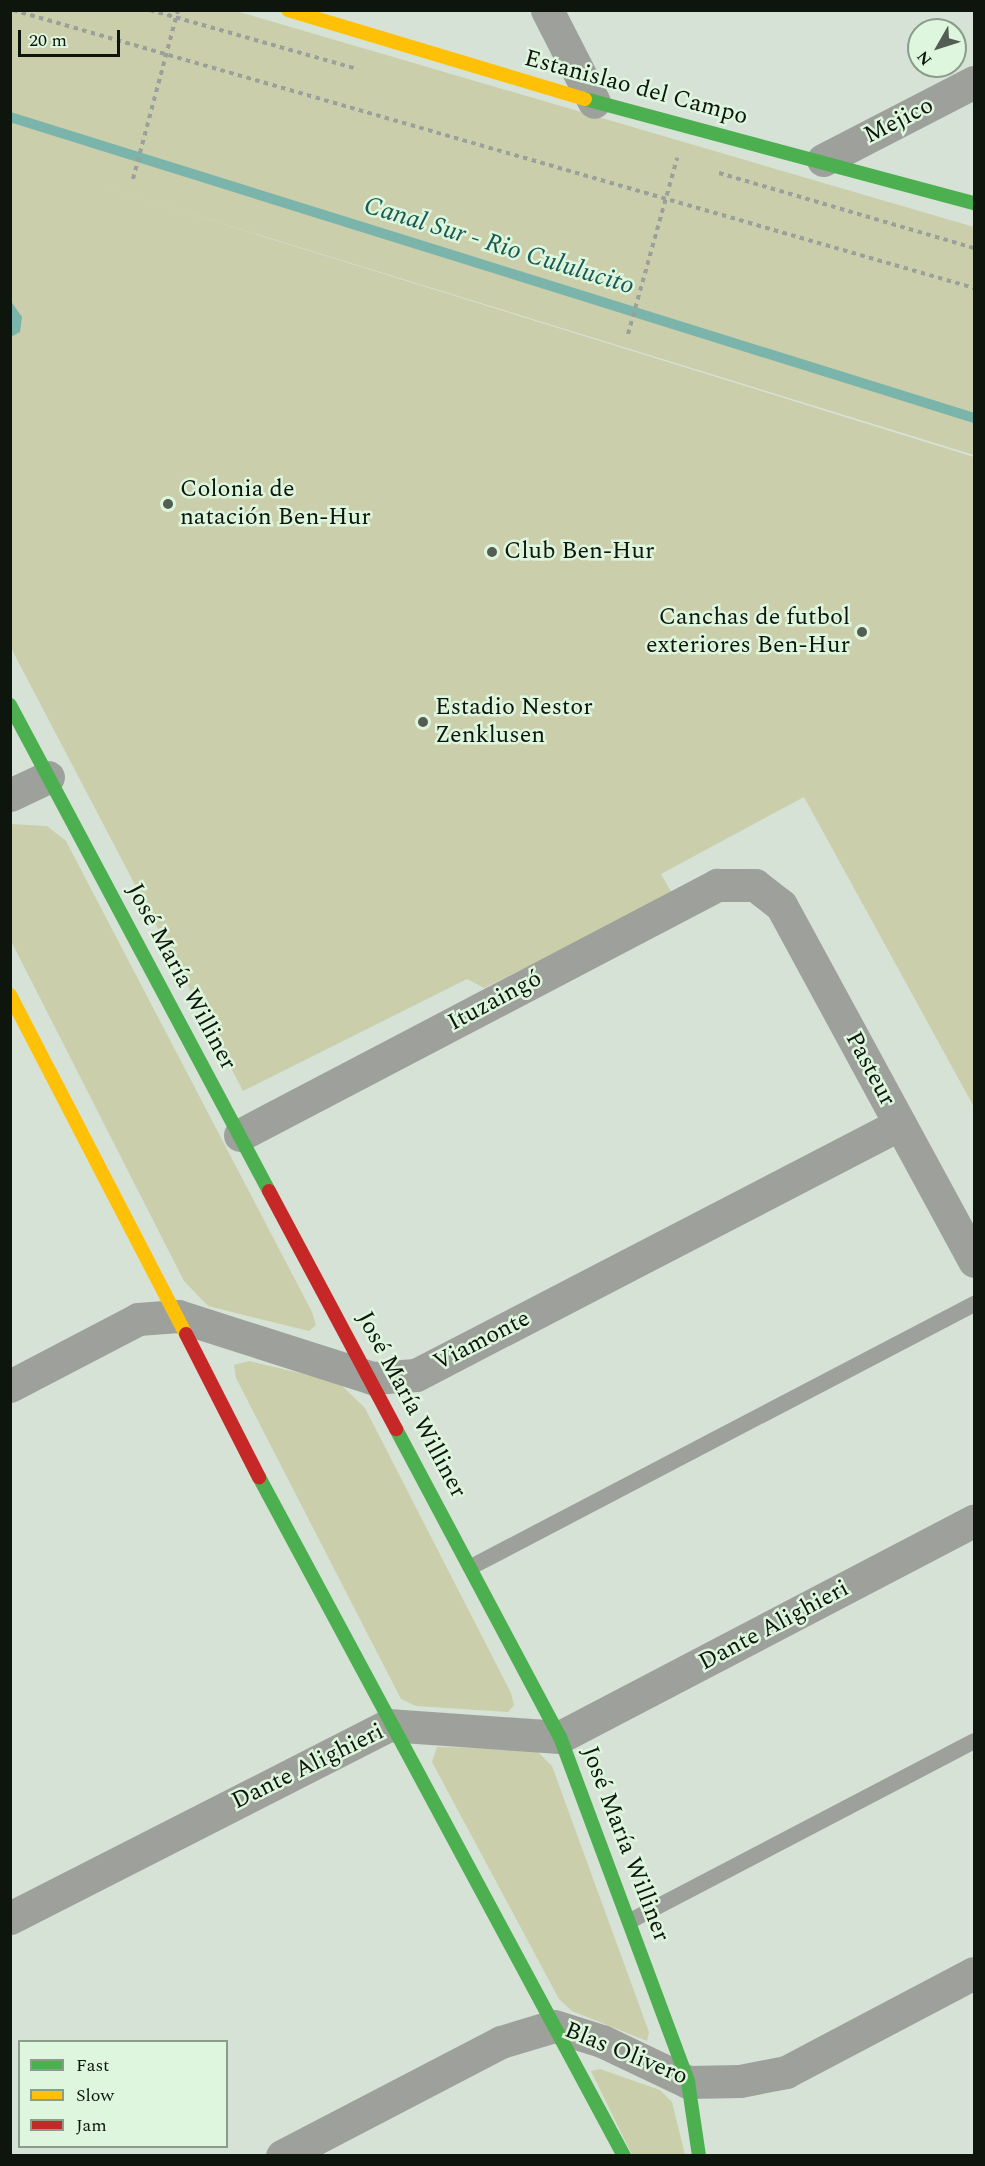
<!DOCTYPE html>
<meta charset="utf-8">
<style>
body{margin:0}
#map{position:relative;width:985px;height:2166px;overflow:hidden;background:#d6e2d6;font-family:Spectral,serif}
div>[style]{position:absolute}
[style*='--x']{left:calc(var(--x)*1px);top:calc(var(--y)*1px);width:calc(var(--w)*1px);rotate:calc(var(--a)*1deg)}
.green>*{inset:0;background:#cbceab}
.water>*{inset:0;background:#7ab4aa}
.stream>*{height:10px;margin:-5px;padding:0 5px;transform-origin:5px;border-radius:5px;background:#7ab4aa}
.path>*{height:4px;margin-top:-2px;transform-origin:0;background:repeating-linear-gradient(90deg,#9aa09a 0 4.5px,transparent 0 9px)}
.lane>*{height:16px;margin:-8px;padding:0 8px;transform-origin:8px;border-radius:8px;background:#9ea19b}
.street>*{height:33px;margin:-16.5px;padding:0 16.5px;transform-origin:16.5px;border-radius:16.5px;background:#9ea19b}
.fast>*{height:14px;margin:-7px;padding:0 7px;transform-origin:7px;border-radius:7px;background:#4caf50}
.slow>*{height:14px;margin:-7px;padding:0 7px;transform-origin:7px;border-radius:7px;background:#ffc107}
.jam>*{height:14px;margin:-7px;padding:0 7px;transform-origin:7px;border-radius:7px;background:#c62828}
.dots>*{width:16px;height:16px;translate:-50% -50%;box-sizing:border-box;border:3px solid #def6dd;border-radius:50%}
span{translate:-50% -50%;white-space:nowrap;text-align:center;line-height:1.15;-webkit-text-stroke:5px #def6dd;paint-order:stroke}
.street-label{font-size:24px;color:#0d150d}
.poi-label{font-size:24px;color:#0d150d}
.left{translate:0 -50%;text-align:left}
.right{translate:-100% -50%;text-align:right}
.water-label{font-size:26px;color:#185a53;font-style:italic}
.frame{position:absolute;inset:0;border:12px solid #0d150d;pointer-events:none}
.legend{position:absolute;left:18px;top:2040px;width:210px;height:108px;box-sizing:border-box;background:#def6dd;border:2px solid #8a9c8a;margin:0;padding:8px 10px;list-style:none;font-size:18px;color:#0d150d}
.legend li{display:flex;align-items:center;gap:12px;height:30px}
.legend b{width:30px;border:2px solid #8a9c8a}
.north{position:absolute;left:907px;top:18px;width:60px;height:60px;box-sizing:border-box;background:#def6dd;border:2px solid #8a9c8a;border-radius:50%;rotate:231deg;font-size:16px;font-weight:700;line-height:24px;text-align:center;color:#0d150d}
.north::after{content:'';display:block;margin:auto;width:21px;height:27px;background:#535d53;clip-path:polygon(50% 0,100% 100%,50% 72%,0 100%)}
.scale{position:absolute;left:18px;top:30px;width:102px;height:27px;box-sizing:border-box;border:3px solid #0d150d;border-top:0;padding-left:8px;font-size:18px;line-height:21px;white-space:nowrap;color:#0d150d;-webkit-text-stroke:4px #def6dd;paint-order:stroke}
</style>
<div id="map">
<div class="green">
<i style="clip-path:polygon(11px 11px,236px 11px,974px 227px,974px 455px,81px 180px,974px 457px,974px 1107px,804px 797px,661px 874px,673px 895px,484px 988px,467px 979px,243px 1091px,11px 648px)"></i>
<i style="clip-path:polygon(10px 824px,47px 826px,66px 841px,312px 1312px,316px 1325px,309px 1331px,208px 1306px,184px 1281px,11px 941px)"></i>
<i style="clip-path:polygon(249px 1361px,338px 1382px,365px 1408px,511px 1693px,514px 1705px,508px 1712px,416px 1706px,401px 1699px,236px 1378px,234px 1365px)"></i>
<i style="clip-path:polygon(437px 1747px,535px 1749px,552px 1766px,649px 2032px,647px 2041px,572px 2011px,559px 1999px,432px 1762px)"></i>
<i style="clip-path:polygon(600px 2069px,660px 2090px,672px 2102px,685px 2155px,632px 2155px,591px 2071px)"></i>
</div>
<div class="water">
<i style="clip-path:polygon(10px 300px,22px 317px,20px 332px,11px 337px)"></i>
</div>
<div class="stream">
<i style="--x:10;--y:117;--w:1010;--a:17.34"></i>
</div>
<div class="path">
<i style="--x:13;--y:10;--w:1000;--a:16.13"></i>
<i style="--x:150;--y:10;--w:215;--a:15.9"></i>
<i style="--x:719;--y:173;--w:266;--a:16.4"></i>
<i style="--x:133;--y:179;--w:175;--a:-75.1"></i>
<i style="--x:628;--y:334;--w:183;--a:-74.4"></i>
</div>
<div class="lane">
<i style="--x:471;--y:1567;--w:568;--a:-27.6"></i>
<i style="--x:630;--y:1921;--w:388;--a:-27.6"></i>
</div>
<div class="street">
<i style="--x:547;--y:10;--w:103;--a:62.9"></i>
<i style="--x:823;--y:160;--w:170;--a:-27.3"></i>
<i style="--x:10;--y:795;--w:42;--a:-25.3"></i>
<i style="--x:240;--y:1135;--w:539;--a:-27.66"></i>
<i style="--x:717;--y:885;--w:38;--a:0"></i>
<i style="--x:755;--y:885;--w:33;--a:38"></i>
<i style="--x:781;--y:905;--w:405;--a:61.5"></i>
<i style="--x:10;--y:1386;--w:144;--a:-27.6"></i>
<i style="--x:138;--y:1319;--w:40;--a:-4.3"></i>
<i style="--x:178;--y:1316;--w:204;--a:17.7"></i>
<i style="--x:372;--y:1378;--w:44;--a:-3.9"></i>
<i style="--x:416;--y:1375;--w:545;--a:-27.41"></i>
<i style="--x:10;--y:1918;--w:424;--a:-27"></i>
<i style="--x:388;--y:1725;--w:172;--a:4"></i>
<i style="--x:560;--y:1737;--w:467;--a:-27.6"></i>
<i style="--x:282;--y:2156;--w:247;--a:-27.5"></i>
<i style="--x:501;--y:2042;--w:55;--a:-16.8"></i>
<i style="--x:554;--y:2026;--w:50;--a:17.4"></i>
<i style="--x:602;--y:2041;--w:95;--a:25.5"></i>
<i style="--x:688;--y:2082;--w:52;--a:-1.1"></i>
<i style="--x:740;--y:2081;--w:47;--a:-11.1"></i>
<i style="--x:786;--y:2072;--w:212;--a:-27.8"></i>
</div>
<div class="fast">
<i style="--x:585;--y:99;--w:403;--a:15"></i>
<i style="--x:10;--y:705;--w:551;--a:61.95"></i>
<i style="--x:396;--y:1429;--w:349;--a:62"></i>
<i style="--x:560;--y:1737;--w:368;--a:69.6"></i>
<i style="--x:688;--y:2082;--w:75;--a:81.5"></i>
<i style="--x:259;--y:1477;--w:771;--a:61.74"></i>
</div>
<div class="slow">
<i style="--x:288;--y:10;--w:310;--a:16.7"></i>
<i style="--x:10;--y:995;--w:382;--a:62.6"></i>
</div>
<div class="jam">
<i style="--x:269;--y:1191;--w:270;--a:61.9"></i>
<i style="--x:186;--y:1334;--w:161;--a:63"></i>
</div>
<div class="dots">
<i style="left:168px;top:504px;background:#535d53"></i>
<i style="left:492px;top:552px;background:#535d53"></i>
<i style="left:862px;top:632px;background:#535d53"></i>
<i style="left:423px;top:722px;background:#535d53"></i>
</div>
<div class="street-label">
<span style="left:636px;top:88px;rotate:15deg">Estanislao del Campo</span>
<span style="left:899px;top:121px;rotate:-27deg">Mejico</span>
<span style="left:181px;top:977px;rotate:62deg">José María Williner</span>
<span style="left:495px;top:1001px;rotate:-28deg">Ituzaingó</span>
<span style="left:870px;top:1069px;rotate:62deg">Pasteur</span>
<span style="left:482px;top:1341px;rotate:-27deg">Viamonte</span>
<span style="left:411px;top:1405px;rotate:62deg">José María Williner</span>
<span style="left:774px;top:1626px;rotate:-28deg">Dante Alighieri</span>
<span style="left:308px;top:1767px;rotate:-26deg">Dante Alighieri</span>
<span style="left:625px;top:1844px;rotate:69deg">José María Williner</span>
<span style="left:626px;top:2054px;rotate:22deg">Blas Olivero</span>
</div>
<div class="poi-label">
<span class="left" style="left:180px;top:504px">Colonia de<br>natación Ben-Hur</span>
<span class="left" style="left:504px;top:552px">Club Ben-Hur</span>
<span class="right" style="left:850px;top:632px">Canchas de futbol<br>exteriores Ben-Hur</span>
<span class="left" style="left:435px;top:722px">Estadio Nestor<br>Zenklusen</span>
</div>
<div class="water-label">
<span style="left:499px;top:246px;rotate:17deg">Canal Sur - Rio Cululucito</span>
</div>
<div class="frame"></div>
<ul class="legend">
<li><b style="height:8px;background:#4caf50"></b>Fast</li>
<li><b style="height:8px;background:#ffc107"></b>Slow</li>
<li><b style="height:8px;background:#c62828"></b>Jam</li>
</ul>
<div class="north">N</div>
<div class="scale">20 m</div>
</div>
